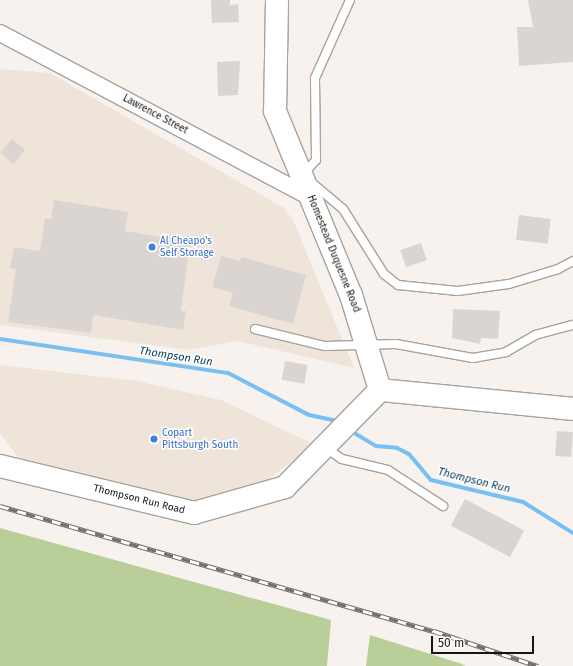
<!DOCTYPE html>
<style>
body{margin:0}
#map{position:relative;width:573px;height:666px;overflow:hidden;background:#f7f2ee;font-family:"Fira Sans",sans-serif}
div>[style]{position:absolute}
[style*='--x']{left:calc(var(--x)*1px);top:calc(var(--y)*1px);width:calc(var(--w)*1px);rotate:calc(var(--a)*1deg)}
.built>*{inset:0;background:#eee4da}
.green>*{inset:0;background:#b9ce98}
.stream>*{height:4px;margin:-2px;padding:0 2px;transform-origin:2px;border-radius:2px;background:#7abff1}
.building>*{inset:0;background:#dbd5d2;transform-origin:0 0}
.roads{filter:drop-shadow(1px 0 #a7a39f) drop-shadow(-1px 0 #a7a39f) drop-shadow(0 1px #a7a39f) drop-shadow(0 -1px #a7a39f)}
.lane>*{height:8px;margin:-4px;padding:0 4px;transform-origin:4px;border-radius:4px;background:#fff}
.street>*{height:16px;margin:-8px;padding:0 8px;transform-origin:8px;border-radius:8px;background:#fff}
.secondary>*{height:22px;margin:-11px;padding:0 11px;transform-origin:11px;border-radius:11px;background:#fff}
.rail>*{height:4.5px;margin-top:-2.25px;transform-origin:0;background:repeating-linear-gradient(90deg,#fff 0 9px,#726f6d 0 18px);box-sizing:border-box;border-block:1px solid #726f6d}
.dots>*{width:11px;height:11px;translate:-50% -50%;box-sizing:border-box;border:2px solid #fff;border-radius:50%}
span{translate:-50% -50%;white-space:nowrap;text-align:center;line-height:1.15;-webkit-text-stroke:3px #fff;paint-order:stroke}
.street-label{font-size:10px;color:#171514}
.shop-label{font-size:10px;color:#366cbe}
.left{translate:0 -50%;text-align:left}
.water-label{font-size:11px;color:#003a5a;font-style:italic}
.scale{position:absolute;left:431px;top:636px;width:103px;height:18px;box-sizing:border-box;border:2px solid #171514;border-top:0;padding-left:5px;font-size:12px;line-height:14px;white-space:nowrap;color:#171514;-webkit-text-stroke:3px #fff;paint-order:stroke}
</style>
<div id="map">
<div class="built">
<i style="clip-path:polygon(0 69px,50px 73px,284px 208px,293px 220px,354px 368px,238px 341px,189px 350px,0 325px)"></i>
<i style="clip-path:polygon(0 365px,137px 381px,221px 400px,315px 445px,261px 484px,210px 500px,176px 502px,25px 466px,0 433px)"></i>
</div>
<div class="green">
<i style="clip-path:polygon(0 528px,331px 620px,327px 666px,0 666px)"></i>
<i style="clip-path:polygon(370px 635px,462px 664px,465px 666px,366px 666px)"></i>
</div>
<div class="stream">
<i style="--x:0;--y:339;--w:231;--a:8.5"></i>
<i style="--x:228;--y:373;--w:91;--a:27.4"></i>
<i style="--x:309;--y:415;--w:30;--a:12"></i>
<i style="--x:356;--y:434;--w:23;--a:31"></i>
<i style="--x:376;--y:446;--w:21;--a:5"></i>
<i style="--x:397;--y:448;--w:13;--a:27"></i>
<i style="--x:409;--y:454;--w:34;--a:50"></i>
<i style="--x:431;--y:480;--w:95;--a:13.4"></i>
<i style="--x:523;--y:502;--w:59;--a:31.8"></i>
</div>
<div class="building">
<i style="clip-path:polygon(211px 0,230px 0,230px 5px,238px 4px,239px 22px,212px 23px)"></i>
<i style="clip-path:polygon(528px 0,573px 0,573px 62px,519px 66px,517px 27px,533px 27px)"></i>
<i style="clip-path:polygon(240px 61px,238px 95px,218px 96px,217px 62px)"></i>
<i style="left:12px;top:139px;width:17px;height:18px;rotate:40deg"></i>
<i style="clip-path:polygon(54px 200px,128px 212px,125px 231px,190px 242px,181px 311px,186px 311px,183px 330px,93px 315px,91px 333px,8px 322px,16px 269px,10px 268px,14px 247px,40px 251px,45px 218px,51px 219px)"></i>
<i style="left:519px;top:215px;width:32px;height:25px;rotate:7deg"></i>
<i style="left:421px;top:243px;width:18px;height:22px;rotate:71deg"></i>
<i style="clip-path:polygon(221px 256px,240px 261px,241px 257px,306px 275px,293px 324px,229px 306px,233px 293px,212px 287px)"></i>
<i style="clip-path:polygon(453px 309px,500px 311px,498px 339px,481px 338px,480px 344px,452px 338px)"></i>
<i style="left:285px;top:361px;width:23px;height:19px;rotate:10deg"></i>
<i style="left:557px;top:431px;width:16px;height:25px;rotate:4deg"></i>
<i style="left:465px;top:499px;width:67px;height:30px;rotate:28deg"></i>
</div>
<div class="roads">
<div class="lane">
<i style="--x:303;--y:174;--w:19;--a:-47"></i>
<i style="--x:316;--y:160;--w:82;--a:-90.7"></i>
<i style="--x:315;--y:78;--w:85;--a:-65.8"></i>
<i style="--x:311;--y:182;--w:42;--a:40.2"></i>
<i style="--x:343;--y:209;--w:77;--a:57.8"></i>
<i style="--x:384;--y:274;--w:18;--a:38"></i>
<i style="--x:398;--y:285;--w:60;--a:5.7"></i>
<i style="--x:458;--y:291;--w:51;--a:-7.8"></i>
<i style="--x:509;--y:284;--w:51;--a:-17"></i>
<i style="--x:558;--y:269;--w:17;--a:-28"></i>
<i style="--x:255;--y:329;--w:72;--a:13.7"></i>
<i style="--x:325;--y:346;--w:71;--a:-1.6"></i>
<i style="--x:396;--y:344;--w:78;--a:10.3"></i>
<i style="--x:473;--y:358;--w:34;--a:-10"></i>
<i style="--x:506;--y:352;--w:34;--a:-30"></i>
<i style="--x:535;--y:335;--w:39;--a:-15"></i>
<i style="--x:326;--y:448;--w:19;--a:35"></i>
<i style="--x:342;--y:459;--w:47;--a:13.4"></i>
<i style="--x:388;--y:470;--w:66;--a:33.2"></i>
</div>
<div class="street">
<i style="--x:0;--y:33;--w:351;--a:27.9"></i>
</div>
<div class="secondary">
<i style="--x:277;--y:0;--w:111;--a:91"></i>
<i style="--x:275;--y:111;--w:199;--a:67.6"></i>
<i style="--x:351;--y:295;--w:99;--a:73"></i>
<i style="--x:380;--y:390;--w:194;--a:5.6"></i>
<i style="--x:0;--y:466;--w:200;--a:13.6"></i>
<i style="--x:194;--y:513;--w:95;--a:-15.9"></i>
<i style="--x:285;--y:487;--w:136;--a:-45.6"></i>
</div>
</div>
<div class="rail">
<i style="--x:0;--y:506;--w:452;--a:16.1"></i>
<i style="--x:434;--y:631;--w:110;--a:18.6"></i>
</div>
<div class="dots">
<i style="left:152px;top:247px;background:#3f7fe0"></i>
<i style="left:154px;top:439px;background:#3f7fe0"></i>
</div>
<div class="street-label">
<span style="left:155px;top:115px;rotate:28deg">Lawrence Street</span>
<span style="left:333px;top:254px;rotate:68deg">Homestead Duquesne Road</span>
<span style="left:139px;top:500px;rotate:14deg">Thompson Run Road</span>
</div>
<div class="shop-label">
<span class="left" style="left:160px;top:247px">Al Cheapo's<br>Self Storage</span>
<span class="left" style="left:162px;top:439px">Copart<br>Pittsburgh South</span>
</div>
<div class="water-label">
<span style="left:176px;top:357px;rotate:9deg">Thompson Run</span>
<span style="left:474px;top:481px;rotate:14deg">Thompson Run</span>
</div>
<div class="scale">50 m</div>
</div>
